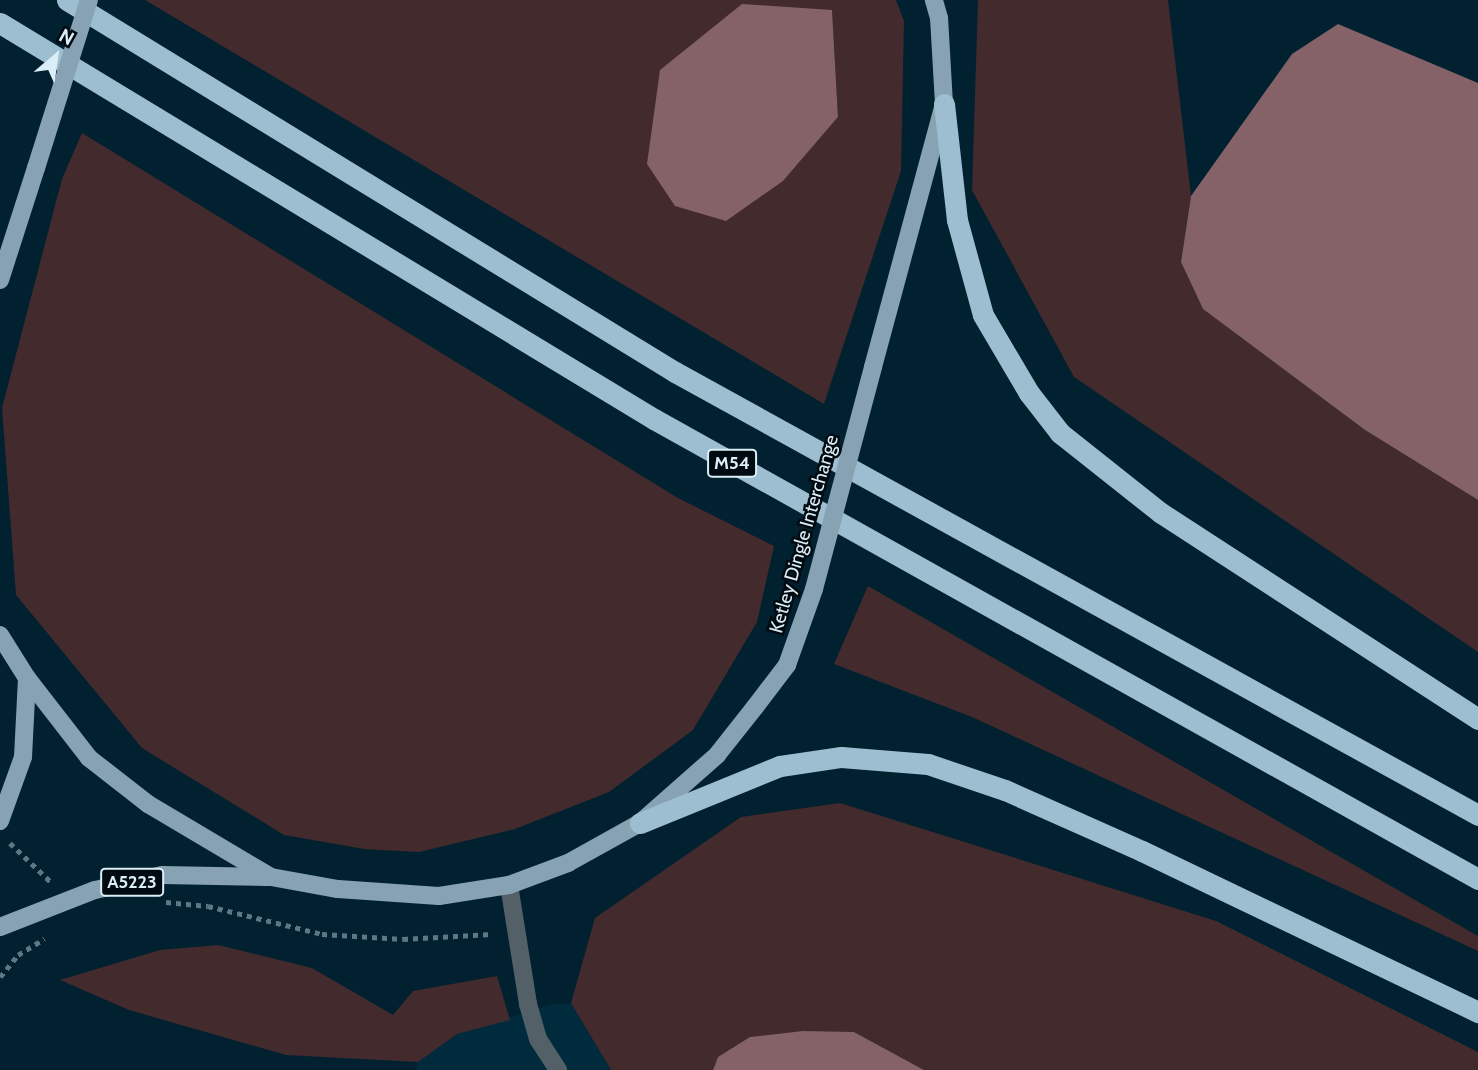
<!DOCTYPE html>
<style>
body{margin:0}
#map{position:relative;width:1478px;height:1070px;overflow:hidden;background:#022130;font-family:Cabin,sans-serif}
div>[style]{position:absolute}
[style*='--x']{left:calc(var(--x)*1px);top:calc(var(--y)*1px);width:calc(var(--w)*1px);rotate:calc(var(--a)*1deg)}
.built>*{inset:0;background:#002b3d}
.green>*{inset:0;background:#422a2d}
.water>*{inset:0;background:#846267}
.path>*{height:4.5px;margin-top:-2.25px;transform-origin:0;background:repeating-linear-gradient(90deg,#5e7784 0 5px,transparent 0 10px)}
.service>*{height:18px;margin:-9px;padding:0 9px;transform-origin:9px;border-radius:9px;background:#536068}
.primary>*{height:18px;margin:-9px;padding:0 9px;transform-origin:9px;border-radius:9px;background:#87a3b3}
.motorway>*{height:21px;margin:-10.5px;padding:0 10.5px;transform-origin:10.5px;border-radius:10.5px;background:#9cbed0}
.primary-bridge>*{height:18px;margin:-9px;padding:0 9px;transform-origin:9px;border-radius:9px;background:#87a3b3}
span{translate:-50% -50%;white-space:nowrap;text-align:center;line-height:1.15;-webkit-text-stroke:5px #010a10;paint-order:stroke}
.shield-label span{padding:2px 5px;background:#010a10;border:2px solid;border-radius:5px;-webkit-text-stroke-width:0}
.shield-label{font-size:18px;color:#dbedf6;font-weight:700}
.street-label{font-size:19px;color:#dbedf6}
.north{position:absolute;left:21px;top:21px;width:70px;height:70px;-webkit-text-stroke:5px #010a10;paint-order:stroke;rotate:29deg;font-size:19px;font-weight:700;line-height:28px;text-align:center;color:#dbedf6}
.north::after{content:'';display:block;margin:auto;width:24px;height:32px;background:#dbedf6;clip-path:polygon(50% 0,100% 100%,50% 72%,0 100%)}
</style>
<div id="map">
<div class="built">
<i style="clip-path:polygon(571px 1003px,611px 1070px,416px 1070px,418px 1062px,457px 1034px,553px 1004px)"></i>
</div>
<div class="green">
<i style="clip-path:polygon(evenodd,145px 0,896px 0,904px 21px,901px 171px,824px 404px,145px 0,832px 10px,838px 117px,783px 181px,832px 10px)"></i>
<i style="clip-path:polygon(978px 0,1168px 0,1191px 196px,1181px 262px,1203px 309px,1365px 430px,1478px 500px,1478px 652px,1074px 377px,972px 190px)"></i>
<i style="clip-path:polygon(82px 133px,678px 498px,774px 546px,757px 622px,693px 730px,609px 792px,515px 829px,419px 852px,364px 849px,284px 835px,142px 748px,16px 595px,2px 408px,62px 179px)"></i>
<i style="clip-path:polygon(868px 586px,1478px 936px,1478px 951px,972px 717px,834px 664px)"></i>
<i style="clip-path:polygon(840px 803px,1216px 921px,1478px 1052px,1478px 1070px,924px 1070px,854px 1032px,718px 1057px,713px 1070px,611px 1070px,571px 1003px,595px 918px,741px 817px)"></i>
<i style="clip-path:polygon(218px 945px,312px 968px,393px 1015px,413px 991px,497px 976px,510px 1020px,457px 1034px,418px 1062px,286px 1055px,129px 1010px,60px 980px,160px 950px)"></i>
</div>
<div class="water">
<i style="clip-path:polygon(742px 4px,832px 10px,838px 117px,783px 181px,726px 221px,675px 206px,647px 164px,660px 70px)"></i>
<i style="clip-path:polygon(1338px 24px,1478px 83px,1478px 500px,1365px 430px,1203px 309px,1181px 262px,1191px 196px,1292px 54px)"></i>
<i style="clip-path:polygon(803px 1031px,854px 1032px,924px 1070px,713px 1070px,718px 1057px,750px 1037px)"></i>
</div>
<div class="path">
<i style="--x:10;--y:843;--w:58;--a:43.6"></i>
<i style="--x:166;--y:902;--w:42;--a:5.4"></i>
<i style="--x:208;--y:906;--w:117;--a:13.8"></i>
<i style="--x:322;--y:934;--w:81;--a:3.5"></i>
<i style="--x:403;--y:939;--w:89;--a:-3.2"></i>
<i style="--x:0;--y:977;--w:28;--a:-51"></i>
<i style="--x:18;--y:955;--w:31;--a:-32"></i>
</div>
<div class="service">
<i style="--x:509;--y:885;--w:121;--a:80.9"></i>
<i style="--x:528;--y:1004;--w:36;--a:74"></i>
<i style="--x:538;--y:1039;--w:37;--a:57"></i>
</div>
<div class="primary">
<i style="--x:0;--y:280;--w:118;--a:-72.2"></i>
<i style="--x:873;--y:367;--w:272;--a:-74.9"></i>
<i style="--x:944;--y:104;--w:86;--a:-93.3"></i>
<i style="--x:939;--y:18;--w:19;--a:-106"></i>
<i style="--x:0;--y:635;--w:51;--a:57.9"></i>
<i style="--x:27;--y:678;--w:101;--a:52.2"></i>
<i style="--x:89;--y:758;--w:75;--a:37.9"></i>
<i style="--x:148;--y:804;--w:143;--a:30.7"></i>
<i style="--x:271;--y:877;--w:68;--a:10.2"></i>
<i style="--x:338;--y:889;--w:101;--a:4"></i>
<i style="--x:439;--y:896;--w:71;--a:-8.9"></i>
<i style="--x:509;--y:885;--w:63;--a:-20.4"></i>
<i style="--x:568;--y:863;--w:82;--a:-29.1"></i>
<i style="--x:640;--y:823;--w:103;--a:-41.4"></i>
<i style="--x:717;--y:755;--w:61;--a:-51.6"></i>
<i style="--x:755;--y:707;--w:53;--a:-52.7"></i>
<i style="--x:787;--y:665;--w:81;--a:-70.4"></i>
<i style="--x:0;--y:821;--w:68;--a:-70.2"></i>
<i style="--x:23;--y:757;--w:79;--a:-87.1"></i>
<i style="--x:0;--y:927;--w:102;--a:-21.3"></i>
<i style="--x:95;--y:890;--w:69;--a:-12.6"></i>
<i style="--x:162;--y:875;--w:105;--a:1.1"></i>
</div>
<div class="motorway">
<i style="--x:67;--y:0;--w:713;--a:31.46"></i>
<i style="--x:675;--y:372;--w:917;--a:28.88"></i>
<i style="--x:0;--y:23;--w:765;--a:31.2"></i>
<i style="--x:654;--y:419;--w:944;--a:29.17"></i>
<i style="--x:944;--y:104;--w:117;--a:83.6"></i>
<i style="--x:957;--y:220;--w:98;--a:74.7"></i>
<i style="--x:983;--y:315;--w:91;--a:59.5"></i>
<i style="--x:1029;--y:393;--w:51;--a:52.2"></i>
<i style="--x:1060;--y:433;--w:129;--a:38.4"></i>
<i style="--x:1161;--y:513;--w:378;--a:33"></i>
<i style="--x:640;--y:823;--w:151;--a:-22.2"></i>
<i style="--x:780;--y:766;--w:62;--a:-8.4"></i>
<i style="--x:841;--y:757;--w:87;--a:4.6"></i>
<i style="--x:928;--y:764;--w:81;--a:18.7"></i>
<i style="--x:1005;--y:790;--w:150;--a:24"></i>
<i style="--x:1142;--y:851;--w:373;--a:25.6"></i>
</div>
<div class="primary-bridge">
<i style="--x:36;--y:168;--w:176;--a:-72.5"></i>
<i style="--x:814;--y:589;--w:230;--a:-75.1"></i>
</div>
<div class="shield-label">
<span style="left:732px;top:463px">M54</span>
<span style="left:132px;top:882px">A5223</span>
</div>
<div class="street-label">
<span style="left:804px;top:534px;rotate:-74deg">Ketley Dingle Interchange</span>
</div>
<div class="north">N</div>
</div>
